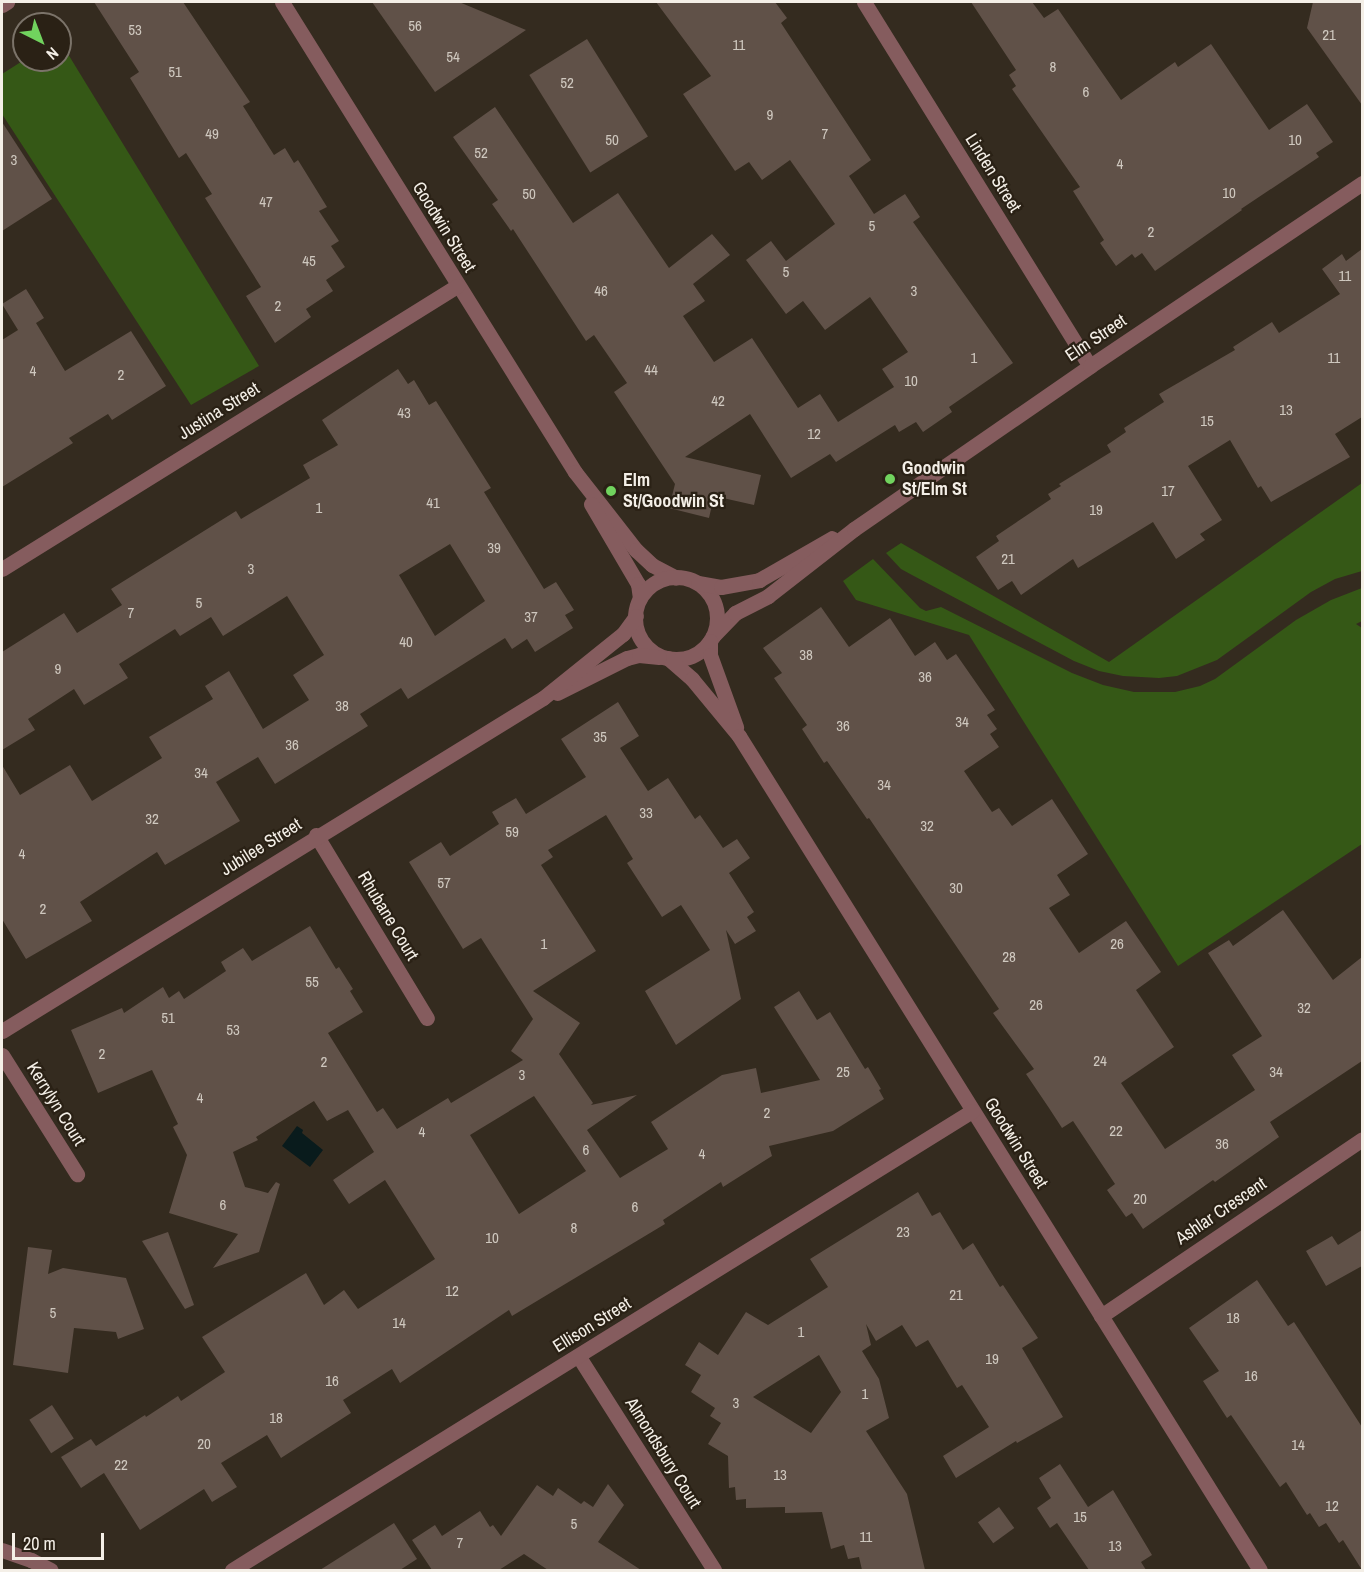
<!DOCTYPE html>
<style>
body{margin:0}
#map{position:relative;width:1364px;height:1572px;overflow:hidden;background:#342b1f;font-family:"Archivo Narrow",sans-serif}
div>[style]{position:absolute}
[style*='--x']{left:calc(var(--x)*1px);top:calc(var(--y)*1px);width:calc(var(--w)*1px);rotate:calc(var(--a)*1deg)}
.green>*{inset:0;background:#355816}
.water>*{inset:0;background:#091b1c}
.building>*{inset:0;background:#605148;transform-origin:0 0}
.minor>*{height:15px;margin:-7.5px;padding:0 7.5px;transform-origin:7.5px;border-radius:7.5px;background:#855c5e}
.minor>.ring{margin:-7.5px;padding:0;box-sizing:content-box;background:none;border:15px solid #855c5e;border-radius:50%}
.dots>*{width:16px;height:16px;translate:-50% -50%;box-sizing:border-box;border:3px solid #2a2115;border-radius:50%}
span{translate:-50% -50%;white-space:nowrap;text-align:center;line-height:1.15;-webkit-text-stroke:4.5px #2a2115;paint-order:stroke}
.number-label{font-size:15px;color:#cfc8bf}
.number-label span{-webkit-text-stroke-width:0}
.street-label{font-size:18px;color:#f4efe7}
.poi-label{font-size:18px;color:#f4efe7;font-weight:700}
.left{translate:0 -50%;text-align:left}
.frame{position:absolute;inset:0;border:3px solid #f4efe7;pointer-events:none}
.north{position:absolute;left:12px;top:12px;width:60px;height:60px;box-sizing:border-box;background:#2a2115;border:2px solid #7b7369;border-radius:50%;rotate:138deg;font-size:16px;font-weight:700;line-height:24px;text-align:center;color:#f4efe7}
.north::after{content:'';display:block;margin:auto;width:21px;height:27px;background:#71d35e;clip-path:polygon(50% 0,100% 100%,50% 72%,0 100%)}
.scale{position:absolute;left:12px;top:1533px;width:92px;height:27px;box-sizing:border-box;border:3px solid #f4efe7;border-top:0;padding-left:8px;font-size:18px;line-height:21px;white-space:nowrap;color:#f4efe7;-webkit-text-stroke:4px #2a2115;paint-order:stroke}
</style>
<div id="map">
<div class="green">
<i style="clip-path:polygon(60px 41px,259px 366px,191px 405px,2px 114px,2px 74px,24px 60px,60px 60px)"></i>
<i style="clip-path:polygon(1362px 483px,1362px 571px,1335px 579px,1311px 592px,1217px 660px,1177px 676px,1159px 678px,1123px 676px,1099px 671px,1074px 661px,912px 575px,901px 569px,886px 553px,901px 543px,1109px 662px)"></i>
<i style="clip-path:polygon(873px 559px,920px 608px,926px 611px,941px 607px,1072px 673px,1103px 685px,1134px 692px,1175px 692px,1200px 686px,1215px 679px,1296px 620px,1331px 600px,1362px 588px,1362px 621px,1356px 624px,1362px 628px,1362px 844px,1178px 966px,969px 635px,856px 600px,843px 581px)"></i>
</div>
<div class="water">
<i style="clip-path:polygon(297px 1126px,303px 1130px,302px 1133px,323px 1150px,310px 1167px,282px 1146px)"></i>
</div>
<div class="building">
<i style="clip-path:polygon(94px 2px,183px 2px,250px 102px,243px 106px,274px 155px,285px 148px,294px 163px,298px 160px,327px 207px,319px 211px,339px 241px,331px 246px,345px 267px,326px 280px,333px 291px,306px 309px,311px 317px,275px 343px,246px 296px,261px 287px,205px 198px,212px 194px,186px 153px,179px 158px,130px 78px,139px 72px)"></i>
<i style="clip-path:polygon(372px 2px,459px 2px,526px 30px,435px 92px)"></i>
<i style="clip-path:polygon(656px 2px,775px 2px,787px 18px,781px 23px,871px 160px,849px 176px,874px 214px,905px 194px,920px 217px,913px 222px,1013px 363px,949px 407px,952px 412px,923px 432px,916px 422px,899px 432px,895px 425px,836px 462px,830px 454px,791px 478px,750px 414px,685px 457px,761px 475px,754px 505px,714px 496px,709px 518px,669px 508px,675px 484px,614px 392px,627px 383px,594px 335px,586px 341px,513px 229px,511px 231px,492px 204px,498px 200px,453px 137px,495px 107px,573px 223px,618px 193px,669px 268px,712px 234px,730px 255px,693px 284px,705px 301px,683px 316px,714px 362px,752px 338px,798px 408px,820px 394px,838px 422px,894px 387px,882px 369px,908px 352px,870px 297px,825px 330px,803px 301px,786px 314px,746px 260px,771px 241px,786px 261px,835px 224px,790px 160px,762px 180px,749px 162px,735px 171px,683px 94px,711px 76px)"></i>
<i style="clip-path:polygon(971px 2px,1032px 2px,1044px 18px,1058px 9px,1121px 100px,1175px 62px,1178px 67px,1211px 44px,1269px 130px,1307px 104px,1333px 142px,1316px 153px,1319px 157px,1241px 209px,1242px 210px,1155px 271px,1142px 253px,1135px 258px,1132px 254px,1116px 266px,1100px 243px,1104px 240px,1073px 191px,1080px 187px,1012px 89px,1016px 86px,1009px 75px,1016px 70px)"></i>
<i style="clip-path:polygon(1313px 2px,1362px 2px,1362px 105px,1307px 28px)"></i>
<i style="left:587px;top:39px;width:115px;height:68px;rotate:58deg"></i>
<i style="clip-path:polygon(2px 122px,52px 199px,2px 231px)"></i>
<i style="clip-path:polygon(1362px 249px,1362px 417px,1335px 434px,1350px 457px,1271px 502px,1261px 486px,1258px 488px,1230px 440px,1188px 466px,1222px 520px,1200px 534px,1205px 540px,1176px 559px,1153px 522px,1078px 568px,1073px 559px,1021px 595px,1012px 581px,998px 590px,976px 557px,999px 541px,996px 536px,1051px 499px,1048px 494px,1061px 486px,1059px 484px,1111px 452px,1107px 445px,1126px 432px,1124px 428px,1164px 402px,1159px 394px,1235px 350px,1233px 347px,1272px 322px,1279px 333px,1340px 294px,1322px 269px,1342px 254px,1346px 261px)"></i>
<i style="clip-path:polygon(26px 289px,44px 318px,36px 323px,65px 371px,131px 331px,166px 386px,112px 420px,108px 414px,69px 438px,73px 443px,2px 487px,2px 340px,18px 330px,2px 304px)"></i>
<i style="clip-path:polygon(evenodd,398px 369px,408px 384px,414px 380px,429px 405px,436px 401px,491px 488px,484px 492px,544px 589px,556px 582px,574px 610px,565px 615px,573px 628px,535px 652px,527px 639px,512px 649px,505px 638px,408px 699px,401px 688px,360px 714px,368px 726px,275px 784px,258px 757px,216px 782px,240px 821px,165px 865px,157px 852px,80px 902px,92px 921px,26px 959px,2px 919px,2px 765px,20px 795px,70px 765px,92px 801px,162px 758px,149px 737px,213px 699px,205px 686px,229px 671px,263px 729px,309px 700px,293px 675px,324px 655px,287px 596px,223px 636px,211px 617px,180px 636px,175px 629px,119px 664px,128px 678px,84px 705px,74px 689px,28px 719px,35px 730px,2px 750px,2px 652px,64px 613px,77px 633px,122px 605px,111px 589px,236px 511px,241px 519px,310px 478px,303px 465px,338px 445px,322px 420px,398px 369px,450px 544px,485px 601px,435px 636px,399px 575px,450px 544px)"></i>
<i style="clip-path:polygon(821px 607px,849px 647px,890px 618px,915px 656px,935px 642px,947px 660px,956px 654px,995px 710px,987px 715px,997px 729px,990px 734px,999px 747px,964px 771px,992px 812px,999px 808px,1012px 826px,1052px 799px,1088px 854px,1057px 875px,1070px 895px,1049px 908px,1079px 953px,1126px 921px,1161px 972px,1136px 990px,1174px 1047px,1121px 1083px,1165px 1149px,1255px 1090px,1232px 1055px,1262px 1036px,1208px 953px,1229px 940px,1233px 946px,1283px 910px,1333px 980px,1362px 957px,1362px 1061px,1270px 1122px,1279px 1137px,1215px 1182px,1213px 1180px,1143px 1229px,1132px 1213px,1126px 1217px,1107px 1190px,1115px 1184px,1073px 1121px,1062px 1128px,1049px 1108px,1026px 1074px,1034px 1069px,993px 1013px,999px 1009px,869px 818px,867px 819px,827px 761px,824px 763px,802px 729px,807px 725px,774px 678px,782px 673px,763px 648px)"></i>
<i style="clip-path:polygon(evenodd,618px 702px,639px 736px,620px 748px,648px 791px,668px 778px,695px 819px,700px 815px,723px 848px,737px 839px,750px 858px,729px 873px,754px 912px,747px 917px,756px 931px,735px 944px,726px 930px,741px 999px,676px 1045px,645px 991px,710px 950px,681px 905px,662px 917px,627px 863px,633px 859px,606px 815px,548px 850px,553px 857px,541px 865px,596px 951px,533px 991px,580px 1023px,559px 1054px,593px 1103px,591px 1105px,637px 1095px,587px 1130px,620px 1178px,668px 1149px,651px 1122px,722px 1075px,756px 1068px,761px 1093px,820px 1080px,774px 1007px,799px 991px,817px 1020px,830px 1012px,865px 1069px,868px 1067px,881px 1089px,879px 1090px,884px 1099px,833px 1131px,769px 1146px,772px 1156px,723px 1187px,721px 1182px,663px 1220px,665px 1224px,512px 1316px,509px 1310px,400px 1383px,392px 1369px,343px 1400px,351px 1413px,281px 1458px,267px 1435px,221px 1463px,237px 1487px,212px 1502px,204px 1489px,140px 1530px,104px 1473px,81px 1488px,61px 1457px,91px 1439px,96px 1446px,145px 1415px,146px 1417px,178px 1396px,181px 1401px,225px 1372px,202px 1337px,306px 1273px,324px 1305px,344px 1290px,358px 1309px,435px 1259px,385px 1180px,349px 1204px,333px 1180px,374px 1152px,348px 1110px,327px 1121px,314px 1101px,256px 1137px,258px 1140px,233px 1152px,245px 1187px,268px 1193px,276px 1182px,280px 1184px,259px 1252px,213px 1268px,238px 1234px,169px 1213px,187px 1155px,173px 1127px,178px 1124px,152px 1070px,98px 1093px,71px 1030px,122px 1008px,124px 1013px,163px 987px,169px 998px,179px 991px,184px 999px,226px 971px,221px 962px,243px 948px,252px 961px,310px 926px,336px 969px,339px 967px,353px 989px,350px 991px,363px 1012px,328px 1033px,377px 1112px,383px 1108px,397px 1129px,448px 1098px,451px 1103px,523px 1060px,511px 1051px,533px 1019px,481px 938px,463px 949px,409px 862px,441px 842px,450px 856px,499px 824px,492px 812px,516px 798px,526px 814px,586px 777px,561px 739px,618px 702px,534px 1096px,586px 1171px,519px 1214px,470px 1135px,534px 1096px)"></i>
<i style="clip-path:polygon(evenodd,918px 1192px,932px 1216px,940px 1212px,963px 1250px,973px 1243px,1000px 1287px,1003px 1285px,1038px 1338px,1022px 1348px,1063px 1417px,1017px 1443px,1016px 1441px,956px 1478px,943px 1456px,989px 1427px,962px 1385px,957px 1388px,928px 1340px,916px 1347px,902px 1325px,876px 1341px,866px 1324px,871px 1345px,862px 1351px,879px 1379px,889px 1418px,866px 1431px,907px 1494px,925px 1570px,862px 1570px,859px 1557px,848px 1559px,844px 1545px,831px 1549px,822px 1512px,785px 1513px,785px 1507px,746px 1508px,746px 1499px,736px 1500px,735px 1487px,729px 1488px,728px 1456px,708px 1444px,721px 1423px,710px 1416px,715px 1408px,691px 1392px,701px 1375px,685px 1365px,699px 1342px,718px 1355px,746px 1312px,768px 1325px,828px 1287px,810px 1259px,918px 1192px,819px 1355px,841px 1392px,811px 1433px,753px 1397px,819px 1355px)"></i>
<i style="clip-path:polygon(1362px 1230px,1362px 1266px,1326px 1286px,1306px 1251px,1332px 1236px,1338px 1245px)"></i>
<i style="clip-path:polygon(168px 1232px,194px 1305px,185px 1309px,142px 1241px)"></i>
<i style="clip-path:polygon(28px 1247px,52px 1250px,48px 1274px,63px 1268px,126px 1278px,144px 1329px,118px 1339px,116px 1332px,74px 1328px,68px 1373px,13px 1365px)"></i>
<i style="clip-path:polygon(1257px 1280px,1288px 1326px,1294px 1322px,1362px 1427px,1362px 1570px,1343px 1540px,1339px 1543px,1326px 1523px,1319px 1527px,1310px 1513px,1307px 1515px,1286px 1482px,1280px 1487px,1231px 1415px,1227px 1418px,1203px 1381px,1219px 1371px,1189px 1328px)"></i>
<i style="left:52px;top:1405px;width:40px;height:27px;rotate:57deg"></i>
<i style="clip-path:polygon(1060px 1464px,1088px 1507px,1113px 1490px,1152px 1555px,1141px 1562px,1146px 1570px,1089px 1570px,1057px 1523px,1050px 1528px,1037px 1508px,1051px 1498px,1039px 1478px)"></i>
<i style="clip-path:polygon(608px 1484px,624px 1505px,598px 1542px,641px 1570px,548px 1570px,524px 1554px,499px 1570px,432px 1570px,412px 1540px,435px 1525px,442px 1536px,480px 1511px,490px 1527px,493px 1525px,501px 1536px,537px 1485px,553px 1496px,558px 1488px,581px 1504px,584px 1501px,593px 1507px)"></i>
<i style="left:999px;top:1507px;width:26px;height:26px;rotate:54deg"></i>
<i style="clip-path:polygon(394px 1523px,417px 1559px,400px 1570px,320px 1570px)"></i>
</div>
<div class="minor">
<i style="--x:282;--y:2;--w:554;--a:58.06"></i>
<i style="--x:575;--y:472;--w:99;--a:52"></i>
<i style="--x:636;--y:550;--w:22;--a:43"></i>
<i style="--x:652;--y:565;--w:27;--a:28"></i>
<i style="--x:864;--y:2;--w:428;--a:58.2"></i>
<i style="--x:2;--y:5;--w:6;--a:-31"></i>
<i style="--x:591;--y:504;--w:93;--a:59.6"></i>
<i style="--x:638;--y:584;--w:14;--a:82"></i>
<i style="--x:2;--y:569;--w:536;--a:-31.88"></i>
<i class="ring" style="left:635px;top:577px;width:67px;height:67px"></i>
<i style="--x:698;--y:583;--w:23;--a:10"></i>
<i style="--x:721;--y:587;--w:39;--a:-10"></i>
<i style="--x:759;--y:580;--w:84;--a:-29.9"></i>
<i style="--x:713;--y:636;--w:32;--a:-46"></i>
<i style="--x:735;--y:613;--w:37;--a:-27"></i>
<i style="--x:768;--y:596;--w:109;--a:-37.9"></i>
<i style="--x:854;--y:529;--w:287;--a:-34.6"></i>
<i style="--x:1090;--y:366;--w:328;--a:-33.9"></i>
<i style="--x:710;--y:641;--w:14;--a:90"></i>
<i style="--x:710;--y:655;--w:77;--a:70.1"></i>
<i style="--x:668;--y:658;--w:32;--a:41"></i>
<i style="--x:692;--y:679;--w:74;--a:50.5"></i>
<i style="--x:739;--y:736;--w:983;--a:58.01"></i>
<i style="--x:557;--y:693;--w:78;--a:-26.6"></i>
<i style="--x:627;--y:658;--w:12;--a:-14"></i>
<i style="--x:639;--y:655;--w:20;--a:6"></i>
<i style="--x:316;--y:835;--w:214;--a:58.8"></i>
<i style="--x:2;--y:1031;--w:635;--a:-31.61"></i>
<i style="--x:543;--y:698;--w:102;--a:-38.7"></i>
<i style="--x:623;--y:634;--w:22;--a:-54"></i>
<i style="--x:2;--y:1055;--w:141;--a:57.8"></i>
<i style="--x:1101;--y:1316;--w:315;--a:-34.1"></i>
<i style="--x:579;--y:1357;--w:252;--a:57.6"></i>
<i style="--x:2;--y:1550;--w:31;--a:19"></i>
<i style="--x:31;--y:1560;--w:22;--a:27"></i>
<i style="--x:232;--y:1570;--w:871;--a:-31.81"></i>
</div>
<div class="dots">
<i style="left:890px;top:479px;background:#71d35e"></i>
<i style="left:611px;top:491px;background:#71d35e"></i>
</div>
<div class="number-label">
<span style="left:415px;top:26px">56</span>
<span style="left:135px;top:30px">53</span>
<span style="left:1329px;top:35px">21</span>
<span style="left:739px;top:45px">11</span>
<span style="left:453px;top:57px">54</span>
<span style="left:1053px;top:67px">8</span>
<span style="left:175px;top:72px">51</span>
<span style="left:567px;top:83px">52</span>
<span style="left:1086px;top:92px">6</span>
<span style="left:770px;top:115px">9</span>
<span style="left:212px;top:134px">49</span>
<span style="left:825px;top:134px">7</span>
<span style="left:612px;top:140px">50</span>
<span style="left:1295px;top:140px">10</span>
<span style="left:481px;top:153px">52</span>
<span style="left:14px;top:160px">3</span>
<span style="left:1120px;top:164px">4</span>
<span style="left:1229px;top:193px">10</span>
<span style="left:529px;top:194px">50</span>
<span style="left:266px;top:202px">47</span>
<span style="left:872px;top:226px">5</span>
<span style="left:1151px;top:232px">2</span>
<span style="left:309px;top:261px">45</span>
<span style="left:786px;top:272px">5</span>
<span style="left:1345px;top:276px">11</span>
<span style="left:601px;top:291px">46</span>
<span style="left:914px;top:291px">3</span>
<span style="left:278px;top:306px">2</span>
<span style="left:974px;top:358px">1</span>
<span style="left:1334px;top:358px">11</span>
<span style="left:651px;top:370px">44</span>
<span style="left:33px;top:371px">4</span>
<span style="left:121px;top:375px">2</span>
<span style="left:911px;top:381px">10</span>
<span style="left:718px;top:401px">42</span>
<span style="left:1286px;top:410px">13</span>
<span style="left:404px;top:413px">43</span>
<span style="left:1207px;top:421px">15</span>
<span style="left:814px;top:434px">12</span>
<span style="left:1168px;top:491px">17</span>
<span style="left:433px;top:503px">41</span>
<span style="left:319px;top:508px">1</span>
<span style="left:1096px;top:510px">19</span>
<span style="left:494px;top:548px">39</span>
<span style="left:1008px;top:559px">21</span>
<span style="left:251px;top:569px">3</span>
<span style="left:199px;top:603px">5</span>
<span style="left:131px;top:613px">7</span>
<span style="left:531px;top:617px">37</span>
<span style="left:406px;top:642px">40</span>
<span style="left:806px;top:655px">38</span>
<span style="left:58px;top:669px">9</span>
<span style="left:925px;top:677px">36</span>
<span style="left:342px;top:706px">38</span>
<span style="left:962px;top:722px">34</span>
<span style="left:843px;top:726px">36</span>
<span style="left:600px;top:737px">35</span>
<span style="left:292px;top:745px">36</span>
<span style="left:201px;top:773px">34</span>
<span style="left:884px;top:785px">34</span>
<span style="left:646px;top:813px">33</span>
<span style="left:152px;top:819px">32</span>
<span style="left:927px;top:826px">32</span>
<span style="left:512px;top:832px">59</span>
<span style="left:22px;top:854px">4</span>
<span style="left:444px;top:883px">57</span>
<span style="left:956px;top:888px">30</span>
<span style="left:43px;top:909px">2</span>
<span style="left:544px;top:944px">1</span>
<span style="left:1117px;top:944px">26</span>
<span style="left:1009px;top:957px">28</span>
<span style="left:312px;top:982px">55</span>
<span style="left:1036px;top:1005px">26</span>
<span style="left:1304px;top:1008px">32</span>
<span style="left:168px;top:1018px">51</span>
<span style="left:233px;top:1030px">53</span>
<span style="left:102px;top:1054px">2</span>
<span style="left:1100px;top:1061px">24</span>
<span style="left:324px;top:1062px">2</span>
<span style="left:843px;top:1072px">25</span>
<span style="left:1276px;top:1072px">34</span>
<span style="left:522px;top:1075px">3</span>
<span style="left:200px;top:1098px">4</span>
<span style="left:767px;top:1113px">2</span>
<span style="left:1116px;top:1131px">22</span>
<span style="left:422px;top:1132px">4</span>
<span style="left:1222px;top:1144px">36</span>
<span style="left:586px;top:1150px">6</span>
<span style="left:702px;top:1154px">4</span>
<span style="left:1140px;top:1199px">20</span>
<span style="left:223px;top:1205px">6</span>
<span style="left:635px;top:1207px">6</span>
<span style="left:574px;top:1228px">8</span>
<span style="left:903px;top:1232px">23</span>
<span style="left:492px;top:1238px">10</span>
<span style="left:452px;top:1291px">12</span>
<span style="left:956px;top:1295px">21</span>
<span style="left:53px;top:1313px">5</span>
<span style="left:1233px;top:1318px">18</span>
<span style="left:399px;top:1323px">14</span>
<span style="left:801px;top:1332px">1</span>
<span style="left:992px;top:1359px">19</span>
<span style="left:1251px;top:1376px">16</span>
<span style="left:332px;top:1381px">16</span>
<span style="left:865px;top:1394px">1</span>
<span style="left:736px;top:1403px">3</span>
<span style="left:276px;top:1418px">18</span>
<span style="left:204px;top:1444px">20</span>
<span style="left:1298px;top:1445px">14</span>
<span style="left:121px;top:1465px">22</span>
<span style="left:780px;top:1475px">13</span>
<span style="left:1332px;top:1506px">12</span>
<span style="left:1080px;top:1517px">15</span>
<span style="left:574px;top:1524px">5</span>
<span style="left:866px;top:1537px">11</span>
<span style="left:460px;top:1543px">7</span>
<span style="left:1115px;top:1546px">13</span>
</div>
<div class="street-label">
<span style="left:993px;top:173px;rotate:58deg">Linden Street</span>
<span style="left:444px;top:227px;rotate:58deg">Goodwin Street</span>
<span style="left:1096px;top:338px;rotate:-34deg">Elm Street</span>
<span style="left:219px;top:411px;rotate:-32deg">Justina Street</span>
<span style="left:261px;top:847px;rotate:-32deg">Jubilee Street</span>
<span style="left:388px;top:916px;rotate:59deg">Rhubane Court</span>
<span style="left:56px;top:1104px;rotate:58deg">Kerrylyn Court</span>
<span style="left:1016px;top:1143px;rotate:58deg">Goodwin Street</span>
<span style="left:1221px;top:1211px;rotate:-34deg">Ashlar Crescent</span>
<span style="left:592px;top:1325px;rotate:-32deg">Ellison Street</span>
<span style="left:663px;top:1453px;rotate:58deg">Almondsbury Court</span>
</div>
<div class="poi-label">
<span class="left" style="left:902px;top:479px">Goodwin<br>St/Elm St</span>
<span class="left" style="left:623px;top:491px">Elm<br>St/Goodwin St</span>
</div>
<div class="frame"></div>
<div class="north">N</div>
<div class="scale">20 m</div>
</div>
